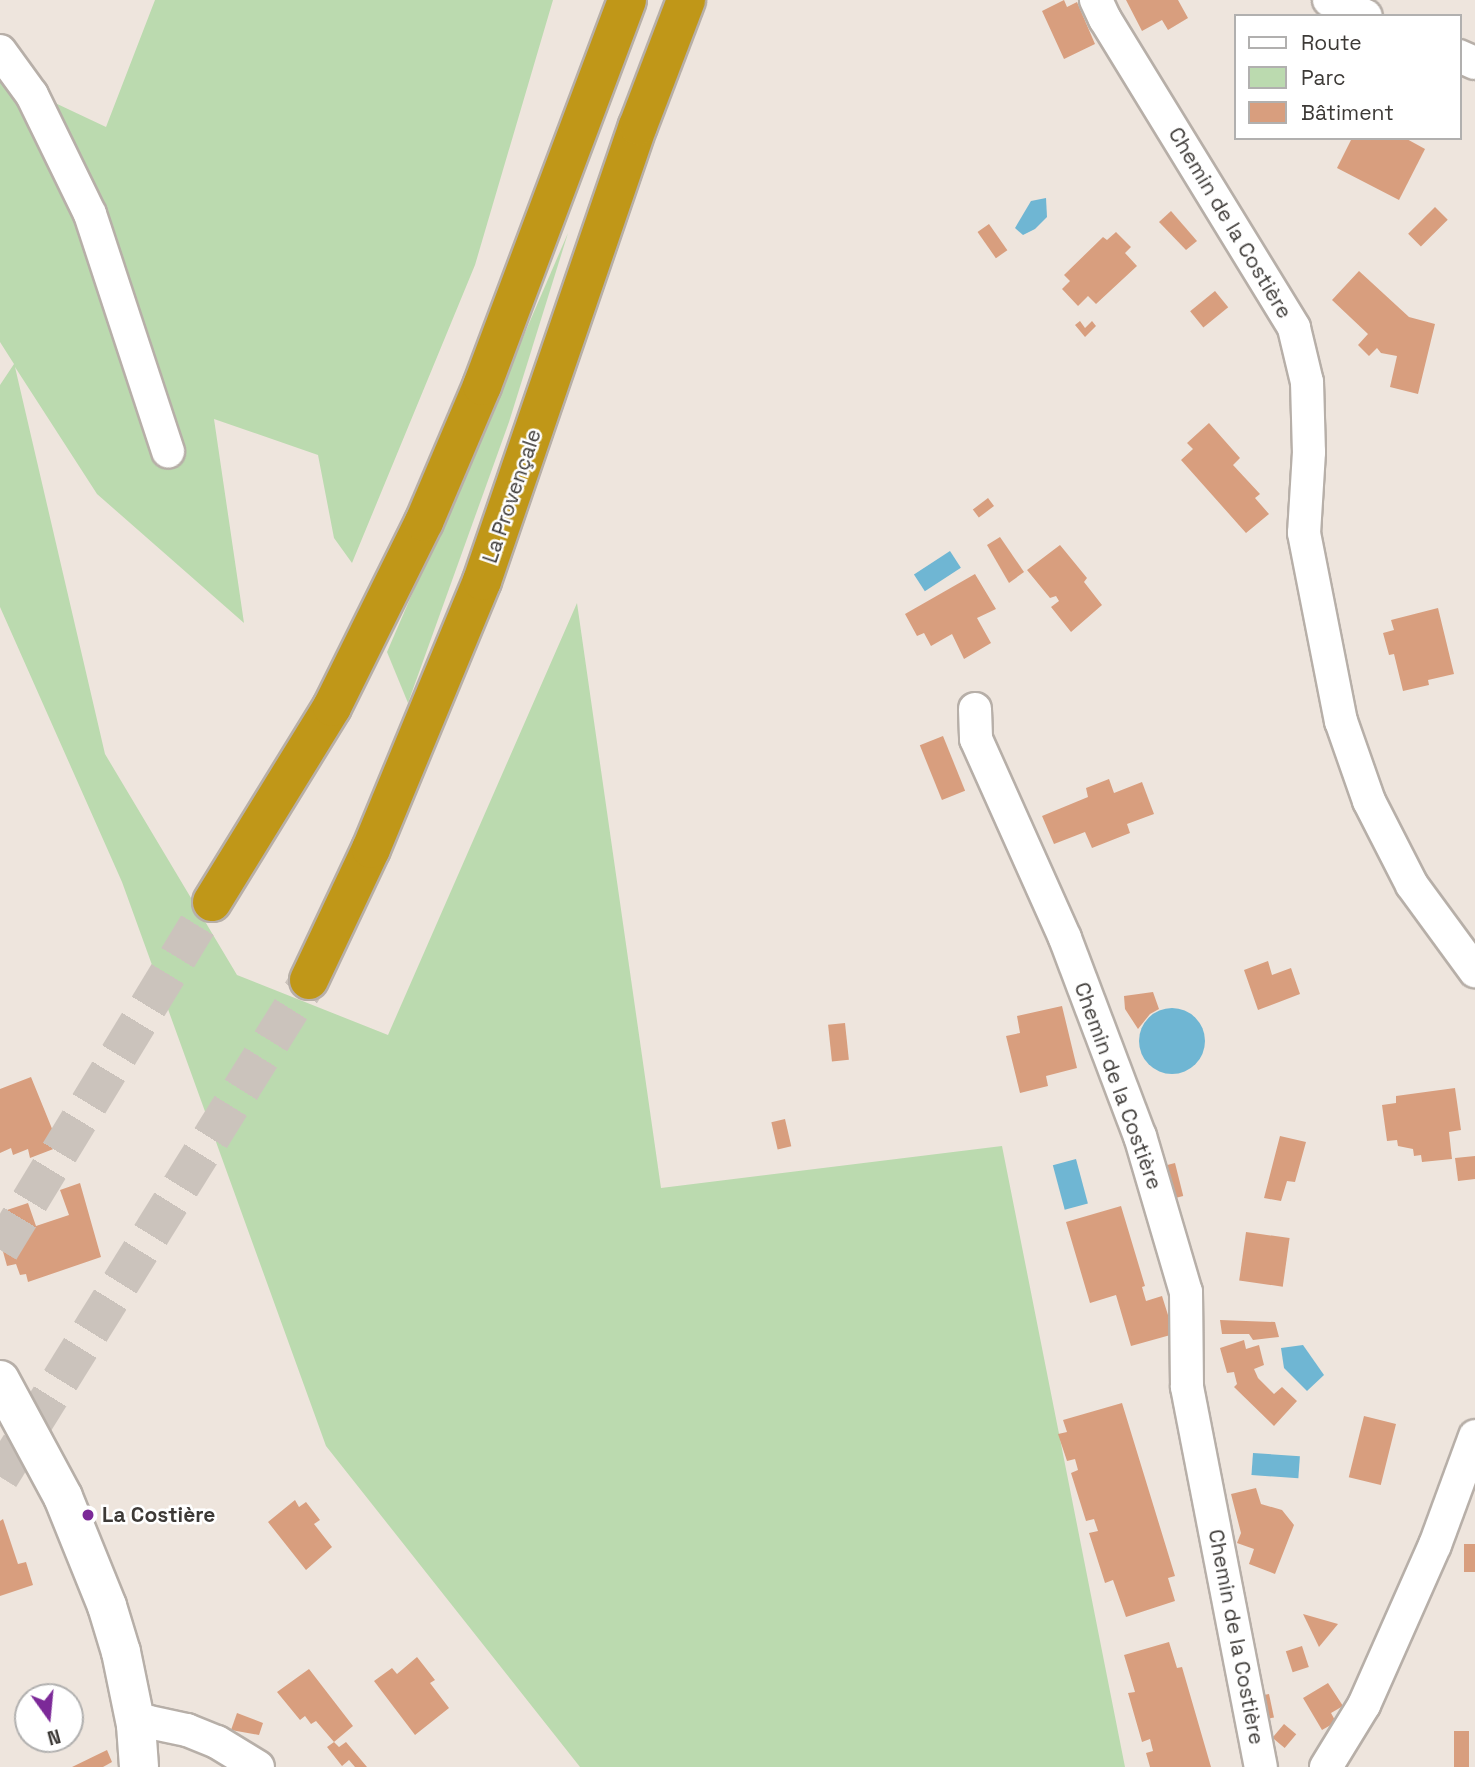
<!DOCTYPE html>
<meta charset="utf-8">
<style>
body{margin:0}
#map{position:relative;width:1475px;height:1767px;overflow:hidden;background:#eee5dd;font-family:"Space Grotesk",sans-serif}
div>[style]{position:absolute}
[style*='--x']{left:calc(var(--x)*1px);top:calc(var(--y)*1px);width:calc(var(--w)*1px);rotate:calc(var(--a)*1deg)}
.green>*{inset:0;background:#bbdaaf}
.water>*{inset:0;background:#6fb6d3;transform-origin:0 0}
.round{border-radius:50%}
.building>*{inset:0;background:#d89e7e;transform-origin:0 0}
.motorway-tunnel>*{height:38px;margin-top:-19px;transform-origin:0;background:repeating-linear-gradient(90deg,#cbc3bc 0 38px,transparent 0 57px)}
.roads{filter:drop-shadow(2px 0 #b7afa8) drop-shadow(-2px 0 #b7afa8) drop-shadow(0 2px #b7afa8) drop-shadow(0 -2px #b7afa8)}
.minor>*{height:32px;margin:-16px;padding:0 16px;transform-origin:16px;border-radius:16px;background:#fff}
.tertiary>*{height:38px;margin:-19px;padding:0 19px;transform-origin:19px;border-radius:19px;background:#fff}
.motorway>*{height:38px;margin:-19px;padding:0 19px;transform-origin:19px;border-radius:19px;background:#c09718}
.dots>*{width:19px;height:19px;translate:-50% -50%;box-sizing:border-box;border:4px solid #fff;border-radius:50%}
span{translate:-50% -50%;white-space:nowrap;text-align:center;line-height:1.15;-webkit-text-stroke:5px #fff;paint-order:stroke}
.street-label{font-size:21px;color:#3d3a37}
.poi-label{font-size:21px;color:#3d3a37;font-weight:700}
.left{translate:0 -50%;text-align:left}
.legend{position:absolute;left:1234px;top:14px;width:228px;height:126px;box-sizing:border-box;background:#fff;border:2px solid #b1b0af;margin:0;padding:9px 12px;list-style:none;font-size:21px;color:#3d3a37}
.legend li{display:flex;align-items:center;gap:14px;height:35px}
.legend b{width:35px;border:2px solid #b1b0af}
.north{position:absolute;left:14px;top:1683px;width:70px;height:70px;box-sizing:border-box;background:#fff;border:2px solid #b1b0af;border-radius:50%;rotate:165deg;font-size:19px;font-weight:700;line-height:28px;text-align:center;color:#3d3a37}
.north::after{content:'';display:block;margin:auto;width:24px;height:32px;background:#7c2998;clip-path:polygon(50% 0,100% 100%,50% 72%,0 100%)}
</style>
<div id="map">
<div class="green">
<i style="clip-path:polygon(155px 0,553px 0,475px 265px,352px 563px,334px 538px,318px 455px,214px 419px,244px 623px,97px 494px,15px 367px,105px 754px,237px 975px,388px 1035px,577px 603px,661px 1188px,1002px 1146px,1125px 1767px,580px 1767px,326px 1446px,122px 882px,0 607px,0 385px,14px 364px,0 342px,0 77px,106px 127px)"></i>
<i style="clip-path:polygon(568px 233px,509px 422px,408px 703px,387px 652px)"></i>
</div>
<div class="water">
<i style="clip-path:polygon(1046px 198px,1047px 217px,1035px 229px,1023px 235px,1015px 228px,1031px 201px)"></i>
<i style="left:950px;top:551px;width:20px;height:43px;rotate:57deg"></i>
<i class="round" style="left:1139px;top:1008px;width:66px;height:66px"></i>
<i style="left:1076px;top:1159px;width:46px;height:24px;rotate:75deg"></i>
<i style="clip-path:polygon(1303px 1345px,1324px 1375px,1307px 1391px,1284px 1368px,1281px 1348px)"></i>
<i style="left:1253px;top:1453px;width:47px;height:22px;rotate:4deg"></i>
</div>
<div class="building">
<i style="clip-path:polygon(1064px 0,1067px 7px,1077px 2px,1095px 44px,1064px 59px,1042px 11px)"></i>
<i style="clip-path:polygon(1126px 0,1178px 0,1188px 18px,1168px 30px,1162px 20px,1142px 31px)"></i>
<i style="clip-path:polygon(1352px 138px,1405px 138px,1425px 149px,1399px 200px,1337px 168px)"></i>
<i style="left:1435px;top:207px;width:18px;height:38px;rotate:45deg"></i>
<i style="clip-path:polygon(1171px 211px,1197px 241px,1186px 250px,1159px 222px)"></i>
<i style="left:989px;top:224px;width:32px;height:14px;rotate:55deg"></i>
<i style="clip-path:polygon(1116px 232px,1131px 247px,1125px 253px,1137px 266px,1096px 304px,1088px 296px,1078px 306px,1062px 289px,1070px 281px,1064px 275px,1103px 237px,1107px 240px)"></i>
<i style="clip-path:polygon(1359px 271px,1409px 317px,1435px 324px,1418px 394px,1390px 387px,1397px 356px,1381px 353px,1377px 348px,1369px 356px,1358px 345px,1368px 334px,1332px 300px)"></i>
<i style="left:1215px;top:291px;width:21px;height:32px;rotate:51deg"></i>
<i style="clip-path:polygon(1080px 321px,1085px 328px,1092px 321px,1096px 326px,1085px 337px,1075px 325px)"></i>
<i style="clip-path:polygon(1209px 423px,1240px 458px,1233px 465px,1260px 494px,1255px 498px,1269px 514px,1246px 533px,1181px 460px,1193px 449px,1187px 443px)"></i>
<i style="left:988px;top:498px;width:10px;height:19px;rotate:53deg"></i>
<i style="clip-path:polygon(1000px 537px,1024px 572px,1009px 583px,987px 545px)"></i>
<i style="clip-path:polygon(1060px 545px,1087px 578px,1084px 582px,1102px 605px,1071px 632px,1051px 607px,1059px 601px,1056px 596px,1050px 598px,1027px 570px)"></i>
<i style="clip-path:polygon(975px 574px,996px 609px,977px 618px,991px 643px,964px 659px,952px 634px,931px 646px,924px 633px,917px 636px,905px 614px)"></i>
<i style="clip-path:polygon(1438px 608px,1454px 674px,1428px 680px,1429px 685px,1403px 691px,1394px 654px,1389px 655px,1383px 633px,1394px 630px,1391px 620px)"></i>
<i style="left:943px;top:736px;width:59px;height:25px;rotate:68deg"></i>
<i style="clip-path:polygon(1109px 779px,1114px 793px,1142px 782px,1154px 814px,1127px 824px,1130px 833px,1092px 848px,1085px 832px,1054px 844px,1042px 816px,1088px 797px,1086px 788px)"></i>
<i style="clip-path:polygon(1268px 961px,1272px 975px,1291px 968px,1300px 994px,1258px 1010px,1244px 970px)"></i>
<i style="clip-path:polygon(1153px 992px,1159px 1009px,1150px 1014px,1138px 1029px,1125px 1009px,1124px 996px)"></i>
<i style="clip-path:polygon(1062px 1006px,1077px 1068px,1046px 1076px,1048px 1086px,1020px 1093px,1006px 1036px,1020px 1033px,1017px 1016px)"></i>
<i style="left:845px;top:1023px;width:37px;height:17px;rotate:84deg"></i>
<i style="clip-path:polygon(31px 1077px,55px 1136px,53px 1137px,56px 1148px,30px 1158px,28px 1149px,13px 1155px,11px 1148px,0 1153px,0 1089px)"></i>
<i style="clip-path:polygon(1455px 1088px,1461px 1130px,1449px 1132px,1452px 1159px,1422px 1162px,1421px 1155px,1414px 1156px,1413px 1149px,1398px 1146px,1397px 1140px,1387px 1141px,1382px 1105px,1396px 1103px,1396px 1096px)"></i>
<i style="left:785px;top:1119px;width:28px;height:14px;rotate:77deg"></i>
<i style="clip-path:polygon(1280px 1136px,1306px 1142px,1295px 1182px,1287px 1181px,1281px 1201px,1264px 1198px)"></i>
<i style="clip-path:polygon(1475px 1156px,1475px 1179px,1458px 1181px,1455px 1158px)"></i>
<i style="left:1175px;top:1163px;width:34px;height:14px;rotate:76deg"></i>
<i style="clip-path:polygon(80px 1183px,101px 1257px,28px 1282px,26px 1274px,20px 1275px,16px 1264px,7px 1266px,2px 1248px,9px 1246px,3px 1227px,9px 1224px,4px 1211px,28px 1203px,36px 1226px,69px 1215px,60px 1190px)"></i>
<i style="clip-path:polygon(1121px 1206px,1145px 1286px,1142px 1287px,1146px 1301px,1162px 1296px,1174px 1334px,1131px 1346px,1116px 1295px,1090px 1303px,1066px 1222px)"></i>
<i style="left:1246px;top:1232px;width:44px;height:49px;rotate:8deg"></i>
<i style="clip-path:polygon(1220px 1320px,1275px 1322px,1279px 1337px,1253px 1340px,1249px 1334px,1222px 1334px)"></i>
<i style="clip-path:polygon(1244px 1340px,1246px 1349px,1259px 1345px,1264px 1365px,1254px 1369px,1258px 1378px,1274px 1394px,1282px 1387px,1297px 1401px,1274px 1426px,1234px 1387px,1237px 1384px,1234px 1372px,1227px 1373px,1220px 1348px)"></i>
<i style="clip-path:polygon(1122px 1403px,1175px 1576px,1168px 1578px,1175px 1601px,1126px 1617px,1113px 1580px,1105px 1583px,1089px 1533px,1098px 1531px,1094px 1519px,1086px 1521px,1071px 1473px,1078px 1470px,1075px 1459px,1067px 1461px,1058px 1434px,1067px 1432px,1063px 1420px)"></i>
<i style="left:1364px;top:1416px;width:33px;height:63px;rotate:14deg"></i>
<i style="clip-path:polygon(1256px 1488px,1261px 1504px,1282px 1510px,1294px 1525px,1275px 1574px,1249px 1564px,1254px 1549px,1237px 1543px,1241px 1533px,1231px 1494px)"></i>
<i style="clip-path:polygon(295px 1500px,299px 1507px,306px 1502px,320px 1520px,314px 1524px,332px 1547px,306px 1570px,268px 1522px)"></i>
<i style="clip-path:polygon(3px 1519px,18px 1564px,26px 1562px,33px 1585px,0 1596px,0 1521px)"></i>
<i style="left:1464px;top:1544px;width:11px;height:28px"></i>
<i style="clip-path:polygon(1303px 1614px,1338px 1624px,1319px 1647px)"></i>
<i style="clip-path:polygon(1169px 1642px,1177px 1668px,1182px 1667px,1211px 1767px,1150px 1767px,1146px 1753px,1153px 1751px,1150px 1739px,1142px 1742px,1128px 1693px,1135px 1692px,1124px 1655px)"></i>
<i style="left:1302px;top:1646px;width:22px;height:17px;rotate:72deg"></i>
<i style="clip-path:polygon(417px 1657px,435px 1680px,430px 1683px,449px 1708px,415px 1735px,374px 1681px,392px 1668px,397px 1674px)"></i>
<i style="clip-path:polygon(309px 1669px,353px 1726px,334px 1742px,339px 1747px,346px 1742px,367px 1767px,355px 1767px,349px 1760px,342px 1766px,327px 1747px,334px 1742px,316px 1721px,311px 1724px,305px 1716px,300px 1720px,277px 1692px)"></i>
<i style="clip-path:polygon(1328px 1683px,1343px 1706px,1331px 1713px,1336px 1722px,1322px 1730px,1303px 1698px)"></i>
<i style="left:1269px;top:1694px;width:24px;height:9px;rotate:78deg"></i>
<i style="clip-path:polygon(237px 1713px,263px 1723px,259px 1735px,231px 1730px)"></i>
<i style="left:1284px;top:1724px;width:16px;height:18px;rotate:40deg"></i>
<i style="left:1454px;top:1731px;width:15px;height:36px"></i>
<i style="clip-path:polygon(107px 1750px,112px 1762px,103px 1767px,72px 1767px)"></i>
</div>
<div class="motorway-tunnel">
<i style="--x:0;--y:1250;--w:407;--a:-58.7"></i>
<i style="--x:0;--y:1477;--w:585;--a:-58.13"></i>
</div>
<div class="roads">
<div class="minor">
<i style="--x:1096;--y:0;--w:21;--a:65"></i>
<i style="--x:1105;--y:19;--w:362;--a:58.5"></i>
<i style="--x:1294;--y:328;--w:56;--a:76.5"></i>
<i style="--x:1307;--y:382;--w:70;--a:88.4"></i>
<i style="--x:1309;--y:452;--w:81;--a:93.5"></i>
<i style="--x:1304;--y:533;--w:192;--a:78.9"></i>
<i style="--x:1341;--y:721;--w:85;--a:70.7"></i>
<i style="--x:1369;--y:801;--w:94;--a:62.9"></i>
<i style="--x:1412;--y:885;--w:107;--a:53.8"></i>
<i style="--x:1329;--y:0;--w:40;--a:23.4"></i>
<i style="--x:0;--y:51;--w:54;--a:54"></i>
<i style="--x:32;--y:95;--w:132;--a:64"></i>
<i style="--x:90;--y:214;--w:250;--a:71.8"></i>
<i style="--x:1459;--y:56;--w:17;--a:24"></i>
<i style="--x:975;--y:709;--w:30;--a:88"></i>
<i style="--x:976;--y:739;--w:218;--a:65.9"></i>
<i style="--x:1065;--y:938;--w:212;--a:69.3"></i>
<i style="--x:1140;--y:1136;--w:163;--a:73.6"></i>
<i style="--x:1186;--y:1292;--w:95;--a:89.4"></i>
<i style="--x:1187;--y:1387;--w:387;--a:79"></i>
<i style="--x:136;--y:1725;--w:13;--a:-13"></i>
<i style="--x:149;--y:1722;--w:39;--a:12"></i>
<i style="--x:187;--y:1730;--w:32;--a:22"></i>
<i style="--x:217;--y:1742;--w:48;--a:31.4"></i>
<i style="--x:1326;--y:1767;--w:73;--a:-58.5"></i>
<i style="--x:1364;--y:1705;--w:175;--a:-66.1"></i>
<i style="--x:1435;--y:1545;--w:116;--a:-69.8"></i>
</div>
<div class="tertiary">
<i style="--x:0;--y:1380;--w:133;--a:61.7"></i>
<i style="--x:63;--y:1497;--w:118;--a:68"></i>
<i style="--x:107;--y:1606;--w:48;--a:73.1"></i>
<i style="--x:121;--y:1652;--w:75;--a:78.4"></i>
<i style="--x:136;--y:1725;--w:42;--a:85.9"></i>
</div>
<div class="motorway">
<i style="--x:212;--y:902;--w:229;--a:-58.4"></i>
<i style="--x:332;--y:707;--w:207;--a:-63.6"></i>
<i style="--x:424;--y:522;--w:148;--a:-66.9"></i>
<i style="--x:482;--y:386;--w:412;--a:-69.4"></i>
<i style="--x:309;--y:980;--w:145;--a:-64.7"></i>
<i style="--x:371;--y:849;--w:290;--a:-67.5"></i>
<i style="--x:482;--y:581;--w:481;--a:-71.1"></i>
<i style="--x:638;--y:126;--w:135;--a:-69.1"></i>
</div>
</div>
<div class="dots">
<i style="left:88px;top:1515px;background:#7c2998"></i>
</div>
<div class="street-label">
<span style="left:1230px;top:223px;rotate:59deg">Chemin de la Costière</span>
<span style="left:512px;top:496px;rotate:-71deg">La Provençale</span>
<span style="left:1118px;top:1086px;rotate:70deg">Chemin de la Costière</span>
<span style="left:1236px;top:1637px;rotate:79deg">Chemin de la Costière</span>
</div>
<div class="poi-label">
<span class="left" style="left:102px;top:1515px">La Costière</span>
</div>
<ul class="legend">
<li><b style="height:9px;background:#fff"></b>Route</li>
<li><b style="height:19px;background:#bbdaaf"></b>Parc</li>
<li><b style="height:19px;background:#d89e7e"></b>Bâtiment</li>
</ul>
<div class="north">N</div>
</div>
